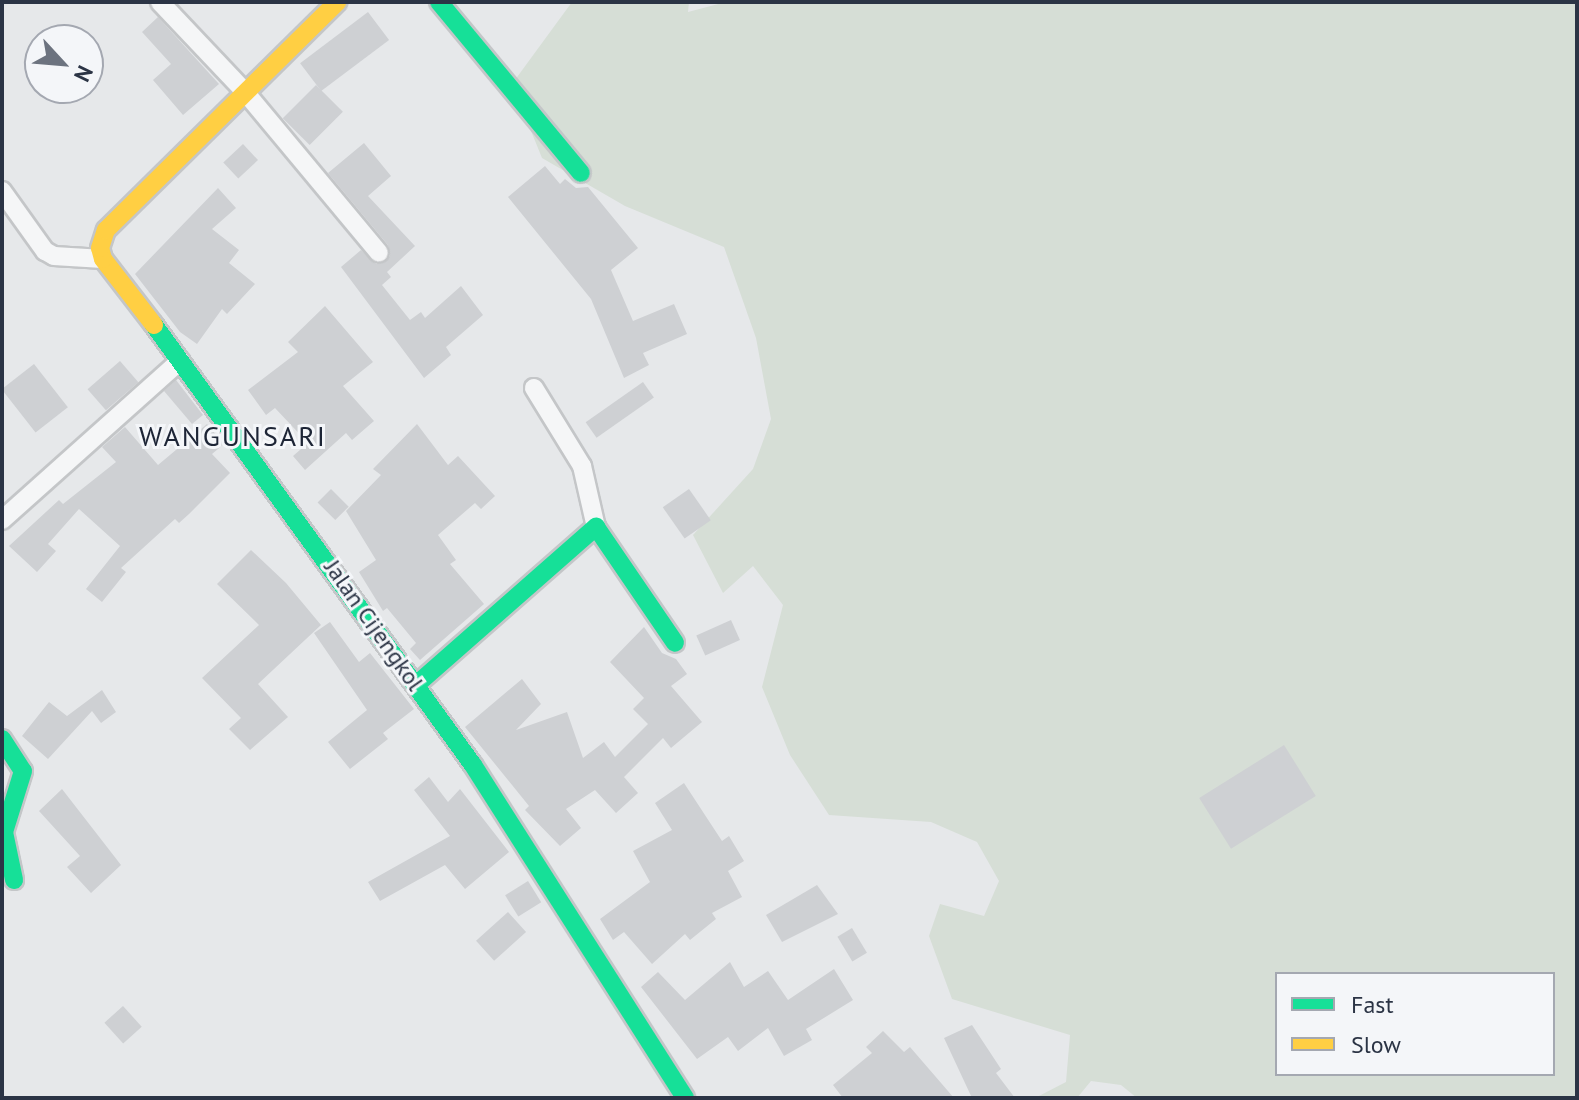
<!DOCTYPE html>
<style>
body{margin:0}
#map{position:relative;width:1579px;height:1100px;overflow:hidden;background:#e6e8ea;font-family:"PT Sans",sans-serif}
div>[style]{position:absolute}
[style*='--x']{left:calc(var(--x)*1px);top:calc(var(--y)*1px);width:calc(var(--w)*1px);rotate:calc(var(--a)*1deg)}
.green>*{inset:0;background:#d6ded6}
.building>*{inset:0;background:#ced0d3;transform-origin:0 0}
.roads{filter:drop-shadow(2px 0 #c4c6c8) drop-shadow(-2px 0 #c4c6c8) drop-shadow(0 2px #c4c6c8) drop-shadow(0 -2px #c4c6c8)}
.street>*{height:18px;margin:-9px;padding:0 9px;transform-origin:9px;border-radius:9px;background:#f5f6f7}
.fast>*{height:18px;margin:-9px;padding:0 9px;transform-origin:9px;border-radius:9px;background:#16e098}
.slow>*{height:18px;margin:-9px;padding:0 9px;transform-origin:9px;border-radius:9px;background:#ffcf43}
span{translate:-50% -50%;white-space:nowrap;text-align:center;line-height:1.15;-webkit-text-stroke:6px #f4f6f9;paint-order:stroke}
.street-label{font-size:24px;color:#2b3445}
.quarter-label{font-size:28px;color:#1d2536;letter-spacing:2px}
.frame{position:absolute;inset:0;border:4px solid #2b3445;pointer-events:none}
.legend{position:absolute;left:1275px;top:972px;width:280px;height:104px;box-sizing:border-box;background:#f4f6f9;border:2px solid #a4a8b1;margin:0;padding:10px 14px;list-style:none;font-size:24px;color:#2b3445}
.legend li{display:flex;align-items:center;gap:16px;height:40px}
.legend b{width:40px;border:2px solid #a4a8b1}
.north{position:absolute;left:24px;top:24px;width:80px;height:80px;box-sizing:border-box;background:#f4f6f9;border:2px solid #a4a8b1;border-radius:50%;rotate:116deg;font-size:22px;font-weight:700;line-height:32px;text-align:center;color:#2b3445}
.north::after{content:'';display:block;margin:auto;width:28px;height:36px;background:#6c737f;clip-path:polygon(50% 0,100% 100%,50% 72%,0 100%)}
</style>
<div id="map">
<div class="green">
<i style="clip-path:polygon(evenodd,572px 2px,689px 2px,688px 12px,726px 2px,1577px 2px,1577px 1098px,1137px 1098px,1121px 1085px,1091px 1081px,1077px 1098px,1035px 1098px,1066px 1082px,1070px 1035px,952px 999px,929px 936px,940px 904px,984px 916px,999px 881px,977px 842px,931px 822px,829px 815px,790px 755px,762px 687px,783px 605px,753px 566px,723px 593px,693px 535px,753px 469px,771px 419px,756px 338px,724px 247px,625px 206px,542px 158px,512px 84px,572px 2px,1277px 974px,1553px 974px,1553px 1074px,1277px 1074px,1277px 974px)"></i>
</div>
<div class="building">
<i style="left:368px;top:12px;width:35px;height:85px;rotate:53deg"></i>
<i style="clip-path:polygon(158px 17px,219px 84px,183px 115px,153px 80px,171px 64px,142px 32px)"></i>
<i style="left:316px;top:85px;width:38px;height:47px;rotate:45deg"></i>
<i style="clip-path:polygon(364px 143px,391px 176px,368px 196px,415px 246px,387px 272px,391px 277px,382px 285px,410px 320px,421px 312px,425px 318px,461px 286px,483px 315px,446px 347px,451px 355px,424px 378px,341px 267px,361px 250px,376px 264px,390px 256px,388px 245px,328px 173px)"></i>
<i style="left:243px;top:144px;width:22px;height:27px;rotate:47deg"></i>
<i style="clip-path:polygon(545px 166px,560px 184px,565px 179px,576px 188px,588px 187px,638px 248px,611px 270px,633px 321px,674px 304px,687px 334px,643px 353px,649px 365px,624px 378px,591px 299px,508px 197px)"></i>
<i style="clip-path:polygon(218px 188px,236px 208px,212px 229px,239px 250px,229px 263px,255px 284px,227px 314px,222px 309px,197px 344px,180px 332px,135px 274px)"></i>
<i style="clip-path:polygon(325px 306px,373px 362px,343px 386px,374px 421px,352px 440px,346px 433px,305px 470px,293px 456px,308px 443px,275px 408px,266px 415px,248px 390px,298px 352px,288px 342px)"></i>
<i style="left:120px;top:361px;width:28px;height:43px;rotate:49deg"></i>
<i style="left:34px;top:364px;width:55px;height:41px;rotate:52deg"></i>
<i style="clip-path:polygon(176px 380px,203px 415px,192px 424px,164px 391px)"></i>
<i style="left:643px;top:382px;width:19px;height:70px;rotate:55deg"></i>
<i style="clip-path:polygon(207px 424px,224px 444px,212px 454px,230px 473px,189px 514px,179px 523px,175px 519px,121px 568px,126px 572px,102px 602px,86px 589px,120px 546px,79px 509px,48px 544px,56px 551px,37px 572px,9px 546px,59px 500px,63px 504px,116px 462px,102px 447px,125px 427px,158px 465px)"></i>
<i style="clip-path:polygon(417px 424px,448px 465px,458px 456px,495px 496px,481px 509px,475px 503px,438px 535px,456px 560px,450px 564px,484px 604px,420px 660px,410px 649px,416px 643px,387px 608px,383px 611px,359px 572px,376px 560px,346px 511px,381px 475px,373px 469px)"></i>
<i style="left:331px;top:489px;width:25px;height:19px;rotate:45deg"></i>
<i style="left:689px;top:489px;width:38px;height:32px;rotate:55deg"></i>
<i style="clip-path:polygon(251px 550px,286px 583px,321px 625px,258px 684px,288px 717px,250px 750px,229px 729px,241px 718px,202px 678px,259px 625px,217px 584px)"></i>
<i style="left:731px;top:620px;width:22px;height:38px;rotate:66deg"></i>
<i style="clip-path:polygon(330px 622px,359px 662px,370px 653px,414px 709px,383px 733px,388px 739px,350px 769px,328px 742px,367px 710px,314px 633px)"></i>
<i style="clip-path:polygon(644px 627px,662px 653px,676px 659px,687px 674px,671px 686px,702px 722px,671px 748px,663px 738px,624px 777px,638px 793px,616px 813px,595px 790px,566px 809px,581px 828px,560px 846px,525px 810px,529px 806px,465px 727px,522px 679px,541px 704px,516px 730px,567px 712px,583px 758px,604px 742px,615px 757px,648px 724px,633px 709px,644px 698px,610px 662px)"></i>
<i style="clip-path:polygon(102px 690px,116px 712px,101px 723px,92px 711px,48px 759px,22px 736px,49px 702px,67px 716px)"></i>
<i style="left:1284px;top:745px;width:60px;height:100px;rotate:58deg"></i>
<i style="clip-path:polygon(429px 777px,448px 802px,460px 789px,509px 852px,465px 889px,445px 865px,380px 901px,368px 882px,450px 836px,414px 790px)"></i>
<i style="clip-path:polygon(684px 783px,722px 841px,729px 836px,744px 861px,728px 871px,742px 897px,712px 913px,716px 919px,690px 940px,685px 934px,652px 964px,624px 932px,613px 940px,600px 919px,650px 882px,633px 851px,672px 830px,655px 803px)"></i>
<i style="clip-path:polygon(62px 789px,121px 865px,91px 893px,67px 867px,80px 856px,39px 811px)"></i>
<i style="left:528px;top:881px;width:25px;height:27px;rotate:58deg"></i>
<i style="clip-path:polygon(817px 885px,838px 914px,782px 942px,766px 915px)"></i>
<i style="left:508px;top:912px;width:27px;height:43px;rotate:48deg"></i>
<i style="left:852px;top:928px;width:29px;height:17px;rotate:59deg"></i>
<i style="clip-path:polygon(730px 962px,744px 987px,768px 971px,788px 1000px,834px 969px,853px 1000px,806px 1029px,812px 1040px,784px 1056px,768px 1028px,738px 1051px,728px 1037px,697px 1059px,641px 987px,658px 972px,685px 1000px)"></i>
<i style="left:123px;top:1006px;width:28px;height:25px;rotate:48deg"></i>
<i style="clip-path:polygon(972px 1025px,1001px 1069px,996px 1073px,1015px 1098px,972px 1098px,944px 1038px)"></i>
<i style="clip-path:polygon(883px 1031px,904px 1052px,910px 1047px,954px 1098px,843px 1098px,833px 1085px,872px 1053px,866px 1047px)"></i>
</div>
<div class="roads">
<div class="street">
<i style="--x:160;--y:2;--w:124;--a:46.6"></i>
<i style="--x:245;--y:92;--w:209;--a:50.2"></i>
<i style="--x:2;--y:191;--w:74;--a:54.4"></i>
<i style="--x:45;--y:251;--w:10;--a:29"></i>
<i style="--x:54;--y:256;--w:49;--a:3.5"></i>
<i style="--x:534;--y:388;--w:92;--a:58.4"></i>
<i style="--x:582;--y:466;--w:63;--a:77.1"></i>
<i style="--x:2;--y:520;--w:239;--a:-41.8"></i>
</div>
<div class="fast">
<i style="--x:439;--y:2;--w:222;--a:50.3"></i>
<i style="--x:154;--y:325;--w:543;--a:54.06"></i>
<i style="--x:473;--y:765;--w:395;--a:57.5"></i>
<i style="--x:416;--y:685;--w:240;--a:-41.3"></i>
<i style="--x:596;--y:527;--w:140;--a:55.7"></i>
<i style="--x:2;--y:739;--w:38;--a:57"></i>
<i style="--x:23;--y:771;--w:64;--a:107.3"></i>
<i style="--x:4;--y:832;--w:49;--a:78.2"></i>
</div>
<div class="slow">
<i style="--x:154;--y:325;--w:83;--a:-127.7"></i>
<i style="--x:103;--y:259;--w:11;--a:-105"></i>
<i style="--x:100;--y:248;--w:19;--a:-72"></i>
<i style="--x:106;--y:230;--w:325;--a:-44.6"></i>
</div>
</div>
<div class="street-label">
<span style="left:374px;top:625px;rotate:55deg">Jalan Cijengkol</span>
</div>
<div class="quarter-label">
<span style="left:233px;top:436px">WANGUNSARI</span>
</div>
<div class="frame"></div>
<ul class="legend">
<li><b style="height:10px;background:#16e098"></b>Fast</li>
<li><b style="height:10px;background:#ffcf43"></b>Slow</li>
</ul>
<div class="north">N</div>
</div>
